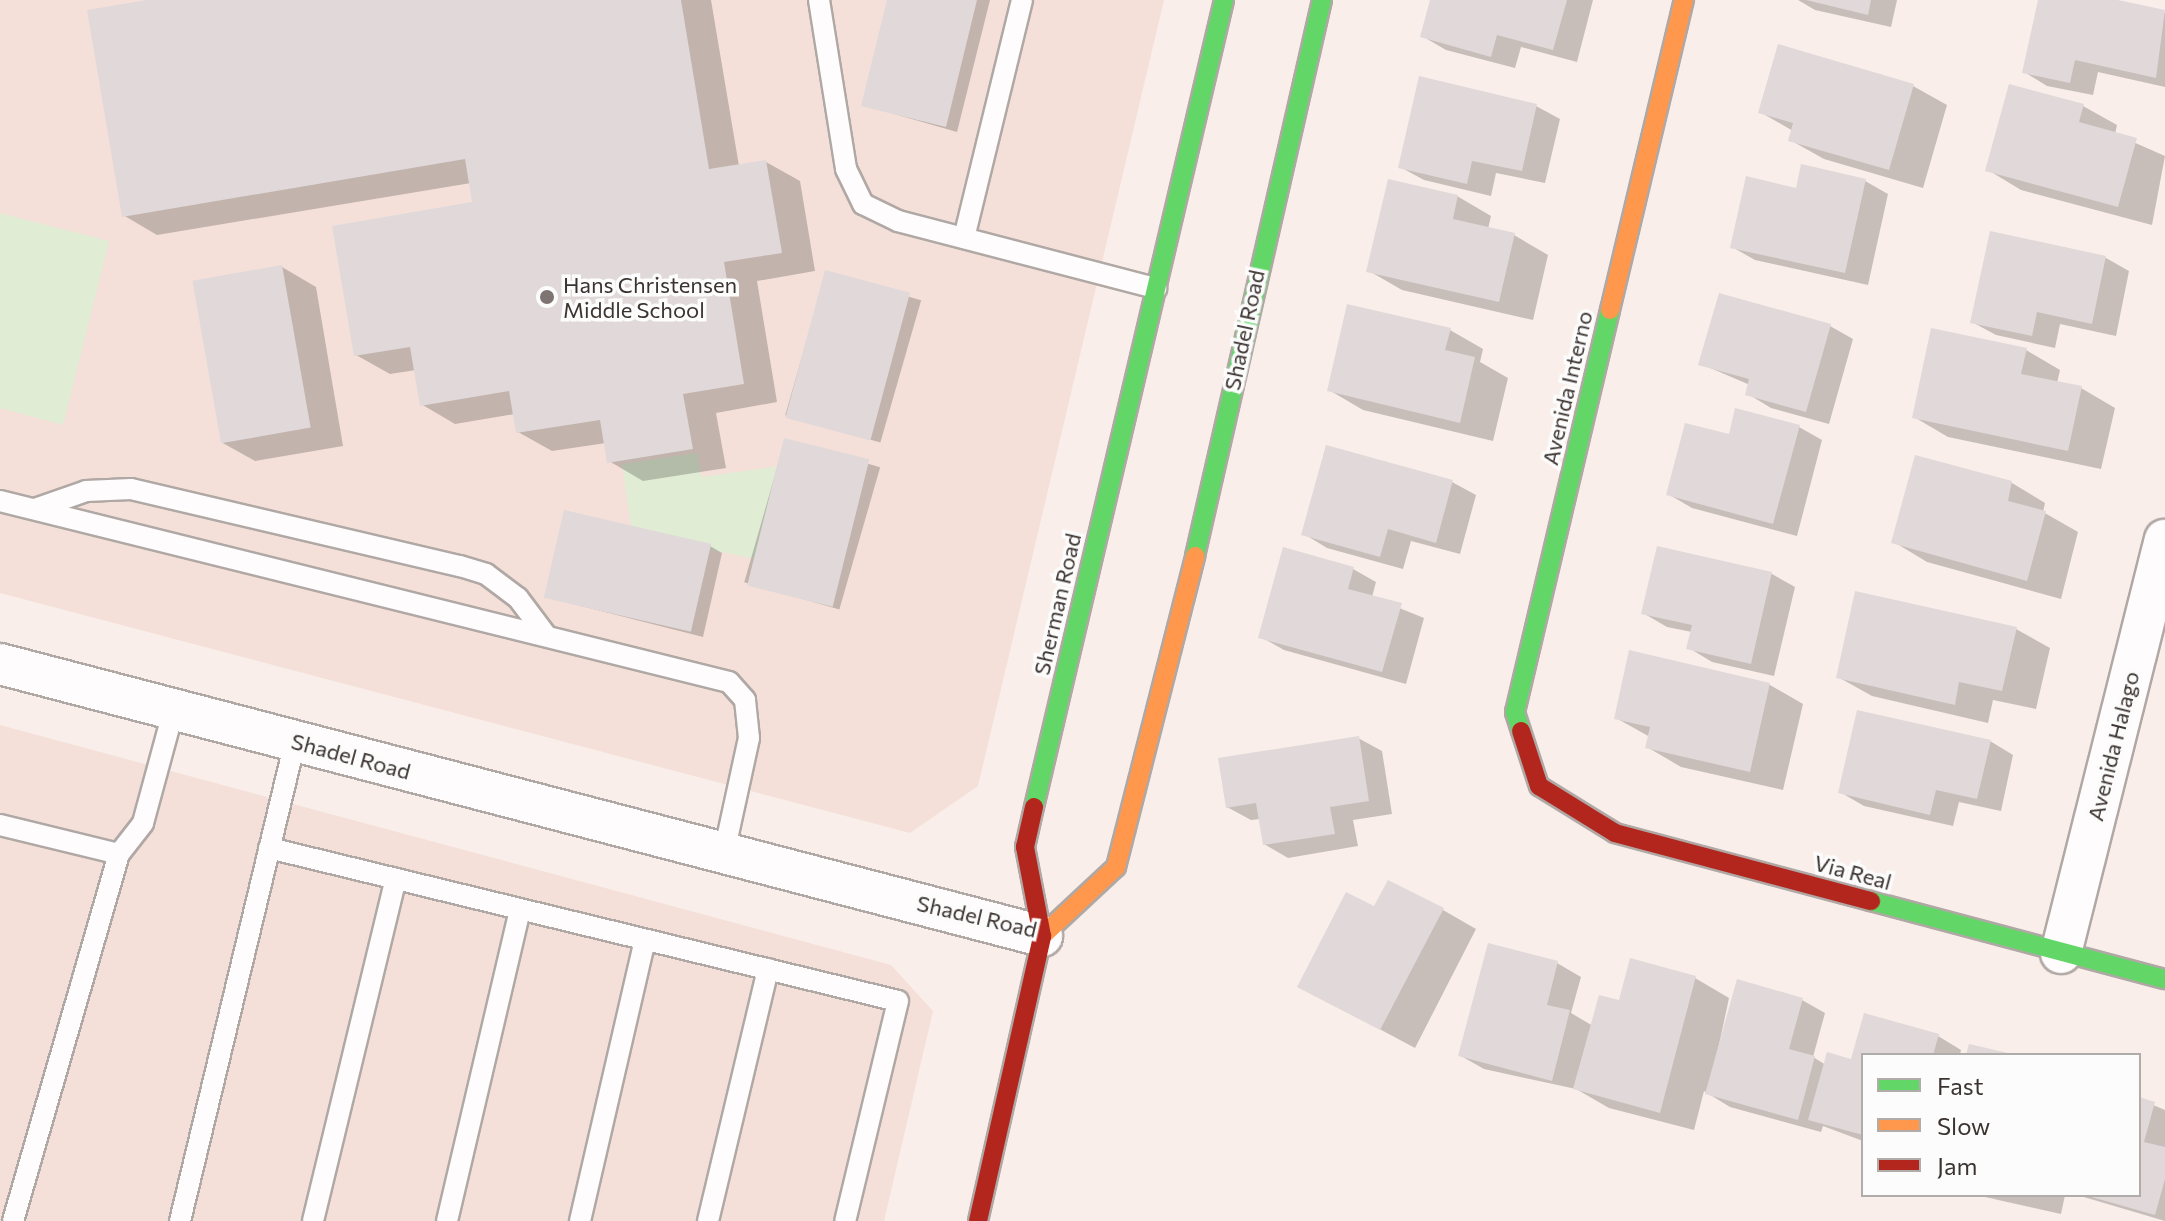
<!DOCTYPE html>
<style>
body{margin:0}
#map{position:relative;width:2165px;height:1221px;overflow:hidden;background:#f9eee9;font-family:Commissioner,sans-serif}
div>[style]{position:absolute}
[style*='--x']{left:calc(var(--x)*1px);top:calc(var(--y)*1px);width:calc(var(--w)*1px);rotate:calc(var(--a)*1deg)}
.built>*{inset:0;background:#f4e0d9}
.green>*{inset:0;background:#e0ecd4}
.shadow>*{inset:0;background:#0003;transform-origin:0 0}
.building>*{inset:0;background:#e0d8d9;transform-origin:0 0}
.roads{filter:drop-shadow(2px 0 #b0a8a5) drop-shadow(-2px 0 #b0a8a5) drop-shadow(0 2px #b0a8a5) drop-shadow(0 -2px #b0a8a5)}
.lane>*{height:20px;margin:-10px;padding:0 10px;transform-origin:10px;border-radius:10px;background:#fefcfc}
.street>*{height:40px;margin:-20px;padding:0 20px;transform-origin:20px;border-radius:20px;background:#fefcfc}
.fast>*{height:18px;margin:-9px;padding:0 9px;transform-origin:9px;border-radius:9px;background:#63d668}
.slow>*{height:18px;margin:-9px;padding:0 9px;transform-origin:9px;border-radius:9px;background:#ff974d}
.jam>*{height:18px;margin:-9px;padding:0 9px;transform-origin:9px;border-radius:9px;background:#b3261e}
.dots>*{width:22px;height:22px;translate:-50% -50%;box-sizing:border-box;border:4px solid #fcfcfc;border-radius:50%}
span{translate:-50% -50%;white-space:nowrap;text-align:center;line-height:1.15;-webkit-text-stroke:7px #fcfcfc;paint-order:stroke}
.poi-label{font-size:22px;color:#3b3330}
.left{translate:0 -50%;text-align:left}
.street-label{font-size:22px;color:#3b3330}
.legend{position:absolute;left:1861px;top:1053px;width:280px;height:144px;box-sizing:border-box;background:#fcfcfc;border:2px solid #afacaa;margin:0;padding:10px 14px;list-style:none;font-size:24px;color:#3b3330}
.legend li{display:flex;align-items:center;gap:16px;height:40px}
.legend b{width:40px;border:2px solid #afacaa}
</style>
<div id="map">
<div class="built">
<i style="clip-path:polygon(0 0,1164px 0,978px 786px,910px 833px,0 593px)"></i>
<i style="clip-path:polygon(0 725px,891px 965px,933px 1011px,884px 1221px,0 1221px)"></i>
</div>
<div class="green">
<i style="clip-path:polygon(0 213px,109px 241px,63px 425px,0 408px)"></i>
<i style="clip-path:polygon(697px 453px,701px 477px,795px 464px,773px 563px,632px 533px,622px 464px)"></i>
</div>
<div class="shadow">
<i style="clip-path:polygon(159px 0,711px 0,739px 166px,766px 162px,800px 181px,815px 271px,757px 281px,777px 402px,716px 413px,726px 468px,643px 481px,609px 461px,606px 443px,552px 451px,518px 432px,515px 414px,455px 424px,421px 404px,416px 370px,390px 374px,356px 355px,474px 204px,471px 183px,157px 235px,123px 215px)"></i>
<i style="clip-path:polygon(889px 0,990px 0,957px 132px,863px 105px)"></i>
<i style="clip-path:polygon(1432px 0,1593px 0,1577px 62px,1521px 47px,1515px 68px,1446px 50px,1422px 36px)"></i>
<i style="clip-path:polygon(1798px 0,1897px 0,1891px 27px,1815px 10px)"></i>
<i style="clip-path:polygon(2040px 0,2109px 0,2165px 13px,2165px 87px,2098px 72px,2093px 95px,2047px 86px,2024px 72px)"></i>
<i style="clip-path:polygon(1913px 86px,1947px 105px,1923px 188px,1824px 159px,1790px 140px,1793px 131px,1760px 112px)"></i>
<i style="clip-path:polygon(1536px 106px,1560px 119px,1545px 183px,1496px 173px,1491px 196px,1424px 180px,1400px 167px)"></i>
<i style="clip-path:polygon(2083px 106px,2117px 125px,2115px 134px,2165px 156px,2152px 225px,2021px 190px,1988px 170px)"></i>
<i style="clip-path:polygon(1865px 181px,1888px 194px,1868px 285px,1755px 260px,1732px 247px,1797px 190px)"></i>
<i style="clip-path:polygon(1457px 196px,1491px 216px,1488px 229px,1514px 235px,1548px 255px,1533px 320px,1402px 290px,1369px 271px)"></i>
<i style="clip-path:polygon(2106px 258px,2129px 271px,2116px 336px,2060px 324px,2055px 348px,1996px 335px,1972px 322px)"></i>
<i style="clip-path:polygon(282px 267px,316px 287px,343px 446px,255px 461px,221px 442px)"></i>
<i style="left:826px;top:273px;width:99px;height:148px;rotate:16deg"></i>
<i style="clip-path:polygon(1830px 326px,1853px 339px,1829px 424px,1771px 408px,1748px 394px,1750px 385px,1701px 364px)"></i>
<i style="clip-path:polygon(1450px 330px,1483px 349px,1480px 362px,1508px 378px,1493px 441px,1363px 410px,1329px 390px)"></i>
<i style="clip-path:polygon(2026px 350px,2060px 370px,2057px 383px,2081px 388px,2115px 408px,2101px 469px,1948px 437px,1914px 417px)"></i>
<i style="clip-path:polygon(1799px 427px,1822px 440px,1797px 536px,1692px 508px,1668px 494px,1730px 437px)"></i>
<i style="left:785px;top:440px;width:99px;height:148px;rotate:16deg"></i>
<i style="clip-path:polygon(1917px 457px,2012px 483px,2045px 503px,2043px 512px,2078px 532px,2061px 599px,1927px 562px,1894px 542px)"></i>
<i style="clip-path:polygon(1452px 482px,1476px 495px,1460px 554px,1411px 541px,1403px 569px,1327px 548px,1304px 534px)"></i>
<i style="clip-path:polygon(710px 546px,722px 553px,703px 637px,546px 597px)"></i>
<i style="clip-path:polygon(1658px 548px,1772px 574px,1795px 587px,1774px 676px,1712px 662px,1689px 648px,1692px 632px,1667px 627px,1643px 613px)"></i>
<i style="clip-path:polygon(1353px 569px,1376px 582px,1372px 597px,1424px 618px,1406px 684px,1284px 650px,1261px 637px)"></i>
<i style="clip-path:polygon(2016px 629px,2050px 648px,2036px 709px,1993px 700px,1988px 723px,1872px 696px,1838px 677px)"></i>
<i style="clip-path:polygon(1631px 653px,1770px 685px,1803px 704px,1783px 790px,1681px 767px,1647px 747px,1650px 737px,1616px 718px)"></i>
<i style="clip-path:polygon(1358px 738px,1382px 751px,1392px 814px,1353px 820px,1358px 846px,1288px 858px,1264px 844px,1260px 819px,1251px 820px,1227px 807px)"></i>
<i style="clip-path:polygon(1990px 741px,2013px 755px,2001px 811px,1959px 802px,1953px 826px,1864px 806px,1840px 792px)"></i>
<i style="clip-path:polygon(1375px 909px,1443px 910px,1476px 929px,1415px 1048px,1299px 986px)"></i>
<i style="clip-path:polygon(1557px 963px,1581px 977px,1571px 1013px,1593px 1026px,1620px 1003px,1695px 978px,1729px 998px,1713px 1073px,1802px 1000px,1825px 1013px,1813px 1057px,1826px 1065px,1853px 1062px,1866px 1016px,1938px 1036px,1961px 1050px,1960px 1055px,1863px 1055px,1863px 1141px,1823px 1126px,1821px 1132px,1730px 1107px,1704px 1091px,1694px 1130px,1609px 1108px,1576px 1089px,1484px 1069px,1461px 1056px)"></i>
<i style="clip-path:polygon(2139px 1099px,2165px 1110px,2165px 1221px,2077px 1195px,2139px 1195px)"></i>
<i style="clip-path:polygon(1976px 1195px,2065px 1195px,2061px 1214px)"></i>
</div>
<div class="building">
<i style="clip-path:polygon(147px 0,681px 0,709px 169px,766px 160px,782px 253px,724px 262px,744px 384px,683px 394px,693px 449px,607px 463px,600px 420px,516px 433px,509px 391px,420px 406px,410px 347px,354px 356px,332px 226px,472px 202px,465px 159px,122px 217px,87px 10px)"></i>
<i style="clip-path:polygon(887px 0,977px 0,946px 127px,861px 106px)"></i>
<i style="clip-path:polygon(1430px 0,1567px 0,1553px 50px,1497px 35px,1491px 57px,1420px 37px)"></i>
<i style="clip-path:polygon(1806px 0,1871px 0,1868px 15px)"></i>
<i style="clip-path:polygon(2038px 0,2118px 0,2165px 10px,2156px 78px,2075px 60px,2070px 83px,2022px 73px)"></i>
<i style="clip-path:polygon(1778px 44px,1914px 84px,1889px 170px,1788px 141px,1793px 123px,1758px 113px)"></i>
<i style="clip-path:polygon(1419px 76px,1537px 104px,1522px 171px,1472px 161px,1467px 184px,1398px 168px)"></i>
<i style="clip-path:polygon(2009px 84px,2084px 104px,2079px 122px,2137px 138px,2118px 207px,1985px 171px)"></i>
<i style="clip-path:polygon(1801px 164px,1866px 179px,1845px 273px,1730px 248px,1746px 176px,1796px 188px)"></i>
<i style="clip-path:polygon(1388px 179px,1458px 195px,1453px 219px,1515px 233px,1499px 302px,1366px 272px)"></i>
<i style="clip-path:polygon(1990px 231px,2106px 256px,2092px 324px,2037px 312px,2032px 336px,1970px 323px)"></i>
<i style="left:282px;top:265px;width:165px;height:91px;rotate:80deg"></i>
<i style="left:825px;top:270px;width:88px;height:153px;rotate:15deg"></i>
<i style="clip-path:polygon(1719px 293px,1831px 324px,1806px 412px,1745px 395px,1749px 379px,1698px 365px)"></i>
<i style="clip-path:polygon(1347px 304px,1451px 328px,1445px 350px,1475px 357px,1460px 423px,1327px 391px)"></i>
<i style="clip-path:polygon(1931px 328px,2027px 348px,2021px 374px,2082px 386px,2068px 451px,1912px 418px)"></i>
<i style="clip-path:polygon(1735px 408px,1800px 425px,1773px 524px,1666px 495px,1685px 423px,1729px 434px)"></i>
<i style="left:784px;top:438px;width:88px;height:152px;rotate:14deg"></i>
<i style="clip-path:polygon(1326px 445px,1453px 480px,1436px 543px,1388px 529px,1380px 557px,1301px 535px)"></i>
<i style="clip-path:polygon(1915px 455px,2012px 481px,2008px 501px,2046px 511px,2027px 581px,1891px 543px)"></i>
<i style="left:564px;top:510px;width:151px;height:90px;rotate:13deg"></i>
<i style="clip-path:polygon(1657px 546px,1772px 572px,1751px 664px,1686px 649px,1692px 625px,1641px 614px)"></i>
<i style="clip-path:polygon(1283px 547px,1354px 567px,1348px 589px,1402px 603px,1382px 672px,1258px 638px)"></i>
<i style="clip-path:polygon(1855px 591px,2017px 627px,2002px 691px,1959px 682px,1955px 705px,1836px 678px)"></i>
<i style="clip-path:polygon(1629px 650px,1770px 683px,1750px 772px,1645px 748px,1650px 727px,1614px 719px)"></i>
<i style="clip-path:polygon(1857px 710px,1991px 740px,1977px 799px,1936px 790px,1930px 815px,1838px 793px)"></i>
<i style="clip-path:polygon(1359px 736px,1369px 801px,1330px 807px,1335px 834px,1263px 845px,1256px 803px,1226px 808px,1218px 758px)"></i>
<i style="clip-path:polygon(1388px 880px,1444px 908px,1380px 1030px,1297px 987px,1346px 892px,1374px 906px)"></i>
<i style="clip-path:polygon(1488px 943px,1558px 961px,1547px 1005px,1570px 1010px,1552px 1081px,1458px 1056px)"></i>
<i style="clip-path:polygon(1630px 958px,1696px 976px,1660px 1113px,1573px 1089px,1599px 995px,1619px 1000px)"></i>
<i style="clip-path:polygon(1737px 979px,1803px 998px,1789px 1049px,1815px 1056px,1798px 1120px,1705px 1094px)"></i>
<i style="clip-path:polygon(1864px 1013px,1939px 1034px,1933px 1055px,1863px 1055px,1863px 1135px,1808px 1120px,1827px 1052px,1851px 1059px)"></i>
<i style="clip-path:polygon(1969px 1044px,2012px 1054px,2012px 1055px,1966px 1055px)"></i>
<i style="clip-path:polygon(2139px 1097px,2155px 1102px,2144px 1142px,2165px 1147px,2165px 1179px,2155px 1215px,2088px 1196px,2139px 1195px)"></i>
</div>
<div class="roads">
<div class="lane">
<i style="--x:819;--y:0;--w:171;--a:80.9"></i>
<i style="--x:846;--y:169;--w:39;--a:64"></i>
<i style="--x:863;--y:204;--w:39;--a:26"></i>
<i style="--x:898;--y:221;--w:267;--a:14.6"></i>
<i style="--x:964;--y:238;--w:245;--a:-76.3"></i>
<i style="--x:0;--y:501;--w:751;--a:13.94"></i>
<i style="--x:729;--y:682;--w:24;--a:48"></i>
<i style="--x:745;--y:700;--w:38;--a:84"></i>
<i style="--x:749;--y:738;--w:118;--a:102.3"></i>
<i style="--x:35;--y:509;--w:54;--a:-19.4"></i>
<i style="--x:86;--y:491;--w:45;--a:-2.5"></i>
<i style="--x:131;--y:489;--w:338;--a:13.2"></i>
<i style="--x:460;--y:566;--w:27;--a:17"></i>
<i style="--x:486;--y:574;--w:40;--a:37"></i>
<i style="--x:518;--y:598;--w:45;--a:53.1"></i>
<i style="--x:0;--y:825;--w:122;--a:13.7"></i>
<i style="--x:119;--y:854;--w:39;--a:-52"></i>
<i style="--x:143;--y:823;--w:118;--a:-74.8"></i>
<i style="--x:269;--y:848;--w:647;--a:13.67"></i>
<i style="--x:898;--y:1001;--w:226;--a:103.5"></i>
<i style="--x:13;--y:1221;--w:382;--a:-73.9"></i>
<i style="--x:180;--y:1221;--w:494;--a:-76.5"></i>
<i style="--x:313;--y:1221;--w:352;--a:-76.4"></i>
<i style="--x:447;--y:1221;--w:320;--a:-76.8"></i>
<i style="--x:580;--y:1221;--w:288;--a:-77"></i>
<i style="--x:708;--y:1221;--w:259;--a:-76.6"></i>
</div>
<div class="street">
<i style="--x:0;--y:664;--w:1077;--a:14.63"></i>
<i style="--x:2061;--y:953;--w:426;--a:-75.9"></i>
</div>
<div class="fast">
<i style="--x:1195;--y:556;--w:570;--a:-77.13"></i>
<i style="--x:1521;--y:731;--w:20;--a:-108"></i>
<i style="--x:1515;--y:712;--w:413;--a:-76.7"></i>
<i style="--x:1034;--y:807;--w:829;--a:-76.75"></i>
<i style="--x:1871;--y:901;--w:304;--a:14.9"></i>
</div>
<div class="slow">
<i style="--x:1610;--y:310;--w:319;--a:-76.6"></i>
<i style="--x:1042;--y:936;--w:101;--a:-43"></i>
<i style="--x:1116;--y:867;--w:321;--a:-75.7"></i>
</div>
<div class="jam">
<i style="--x:1521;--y:731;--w:58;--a:71.9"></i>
<i style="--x:1539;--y:786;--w:89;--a:31.7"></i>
<i style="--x:1615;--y:833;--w:265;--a:14.9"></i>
<i style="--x:978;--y:1221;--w:292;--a:-77.3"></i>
<i style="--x:1042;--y:936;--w:91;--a:-100.8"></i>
<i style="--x:1025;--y:847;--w:41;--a:-77.3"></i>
</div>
</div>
<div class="dots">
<i style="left:547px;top:297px;background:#7e7471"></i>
</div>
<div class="poi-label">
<span class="left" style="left:563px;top:297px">Hans Christensen<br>Middle School</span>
</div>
<div class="street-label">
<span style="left:1244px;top:330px;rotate:-78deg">Shadel Road</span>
<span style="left:1567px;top:388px;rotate:-77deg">Avenida Interno</span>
<span style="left:1057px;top:604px;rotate:-77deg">Sherman Road</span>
<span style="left:2113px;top:746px;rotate:-76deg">Avenida Halago</span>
<span style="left:351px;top:756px;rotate:15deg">Shadel Road</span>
<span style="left:1853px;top:872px;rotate:15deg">Via Real</span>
<span style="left:977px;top:916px;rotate:13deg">Shadel Road</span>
</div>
<ul class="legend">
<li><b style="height:10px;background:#63d668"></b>Fast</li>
<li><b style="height:10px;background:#ff974d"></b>Slow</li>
<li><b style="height:10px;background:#b3261e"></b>Jam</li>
</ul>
</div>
